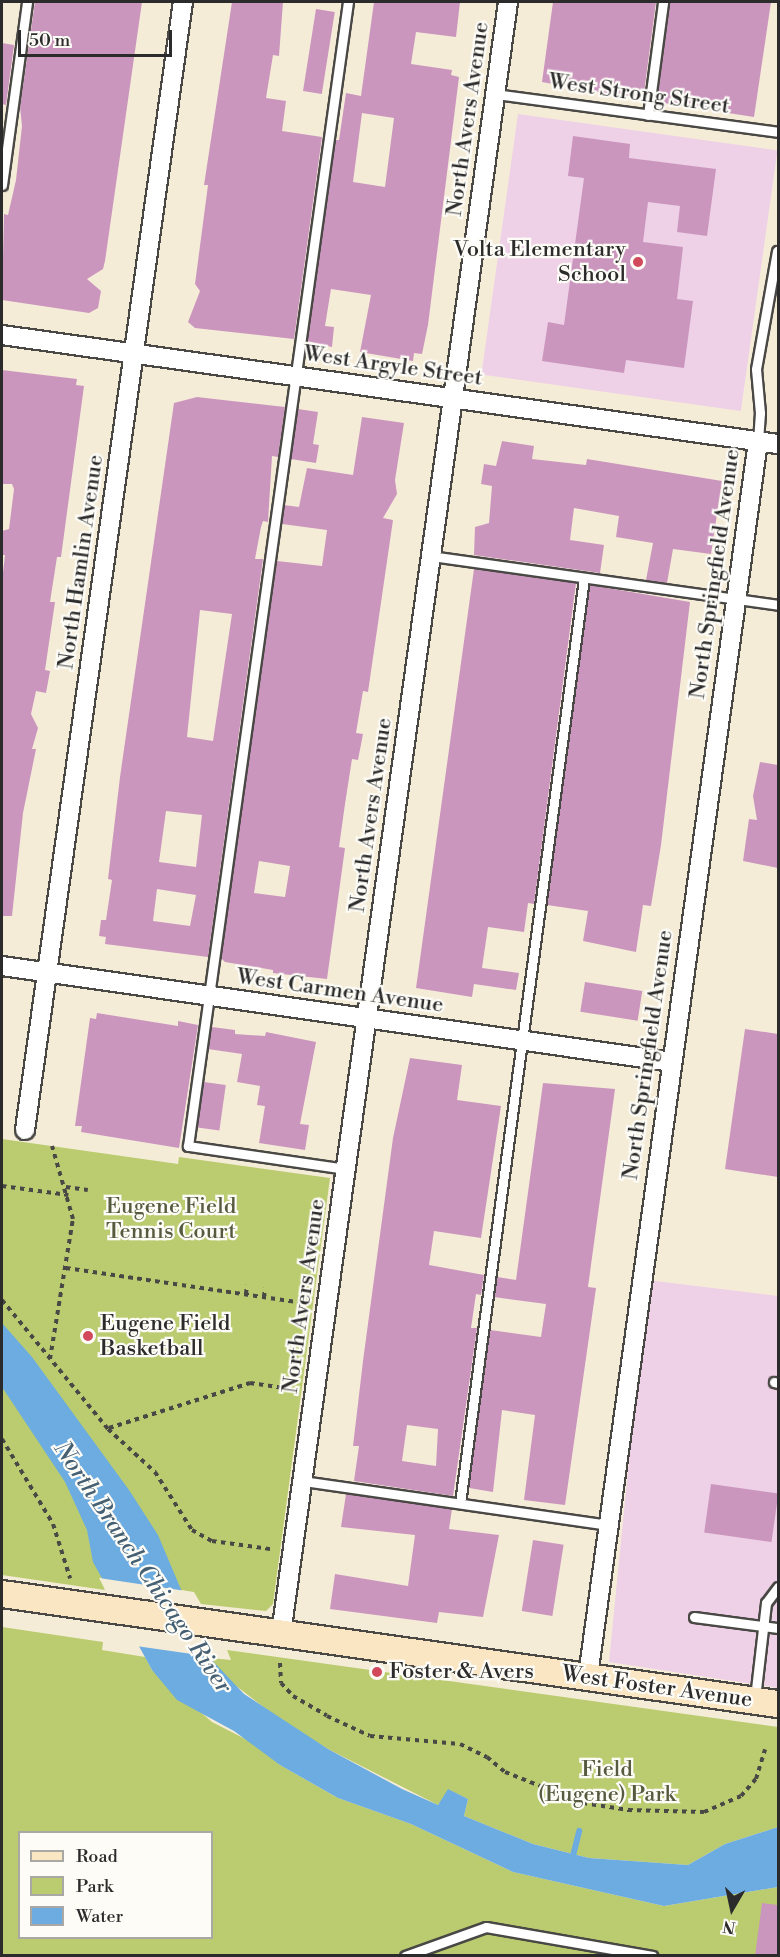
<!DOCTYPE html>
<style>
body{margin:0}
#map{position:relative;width:780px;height:1957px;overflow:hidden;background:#f5ecd8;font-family:"Libre Bodoni",serif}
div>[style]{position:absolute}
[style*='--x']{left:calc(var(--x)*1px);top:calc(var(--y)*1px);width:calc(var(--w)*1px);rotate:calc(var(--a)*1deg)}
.built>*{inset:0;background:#eed0e7;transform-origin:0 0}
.green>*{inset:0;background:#bacc6f}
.water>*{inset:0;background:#6cace0}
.pier>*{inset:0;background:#f5ecd8}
.stream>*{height:6px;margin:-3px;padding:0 3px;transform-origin:3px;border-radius:3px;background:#6cace0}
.building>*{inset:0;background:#cb96be;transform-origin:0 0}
.path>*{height:4px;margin-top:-2px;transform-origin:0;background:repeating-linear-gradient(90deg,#494845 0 4.5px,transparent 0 9px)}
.roads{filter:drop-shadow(2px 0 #494845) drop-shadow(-2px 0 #494845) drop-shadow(0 2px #494845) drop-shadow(0 -2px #494845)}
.lane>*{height:9px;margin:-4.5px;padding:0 4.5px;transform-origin:4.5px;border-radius:4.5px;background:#fff}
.street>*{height:18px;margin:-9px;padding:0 9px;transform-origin:9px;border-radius:9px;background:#fff}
.secondary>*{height:26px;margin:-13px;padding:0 13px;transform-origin:13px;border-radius:13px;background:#fbe6c4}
.dots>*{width:16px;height:16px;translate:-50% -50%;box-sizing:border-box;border:3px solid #fdfcf7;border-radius:50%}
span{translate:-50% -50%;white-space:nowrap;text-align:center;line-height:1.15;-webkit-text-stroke:4.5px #fdfcf7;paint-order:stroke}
.street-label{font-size:22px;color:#2b2b2b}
.poi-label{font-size:22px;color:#2b2b2b}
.right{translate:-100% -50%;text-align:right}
.left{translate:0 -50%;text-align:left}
.park-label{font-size:22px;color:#565b3f}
.water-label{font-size:24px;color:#455f73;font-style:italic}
.frame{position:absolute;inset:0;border:3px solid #2b2b2b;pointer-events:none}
.legend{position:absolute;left:18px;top:1831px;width:195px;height:108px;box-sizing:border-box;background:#fdfcf7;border:2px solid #a9a8a5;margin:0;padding:8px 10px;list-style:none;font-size:18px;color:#2b2b2b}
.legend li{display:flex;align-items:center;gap:12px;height:30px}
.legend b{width:30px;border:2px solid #a9a8a5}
.north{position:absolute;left:702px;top:1879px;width:60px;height:60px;-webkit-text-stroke:4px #fdfcf7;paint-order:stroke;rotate:189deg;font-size:16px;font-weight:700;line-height:24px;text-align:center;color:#2b2b2b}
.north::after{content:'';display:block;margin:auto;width:21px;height:27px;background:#2b2b2b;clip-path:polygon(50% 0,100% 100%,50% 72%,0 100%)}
.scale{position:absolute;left:18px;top:30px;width:154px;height:27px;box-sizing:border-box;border:3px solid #2b2b2b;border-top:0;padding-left:8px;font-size:18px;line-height:21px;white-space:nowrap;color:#2b2b2b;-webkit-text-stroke:4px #fdfcf7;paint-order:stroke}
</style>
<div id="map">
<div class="built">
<i style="left:518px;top:114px;width:262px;height:263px;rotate:8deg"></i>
<i style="clip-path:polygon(647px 1280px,778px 1296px,778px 1688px,609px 1662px)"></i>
</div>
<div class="green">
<i style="clip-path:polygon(2px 1139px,178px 1164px,179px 1157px,330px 1178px,273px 1604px,266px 1611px,201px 1604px,194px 1592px,100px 1578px,105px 1590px,2px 1575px)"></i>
<i style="clip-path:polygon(evenodd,2px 1627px,103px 1642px,102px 1650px,145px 1657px,152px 1670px,212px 1722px,255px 1744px,280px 1765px,338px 1798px,411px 1824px,513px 1872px,664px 1906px,778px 1887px,778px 1955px,2px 1956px,2px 1627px,20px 1832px,212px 1832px,212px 1938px,20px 1938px,20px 1832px)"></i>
<i style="clip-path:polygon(227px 1650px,778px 1727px,778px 1827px,725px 1844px,688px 1865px,589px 1858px,533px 1844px,464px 1816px,468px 1799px,449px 1790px,438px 1805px,328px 1749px,279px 1719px,222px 1675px,210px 1658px,231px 1660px)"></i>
</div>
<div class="water">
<i style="clip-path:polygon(2px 1323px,32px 1357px,129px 1490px,158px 1535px,210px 1658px,244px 1694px,328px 1749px,402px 1789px,438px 1805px,448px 1789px,468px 1799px,464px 1816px,533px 1844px,589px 1858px,688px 1865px,725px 1844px,778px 1827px,778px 1887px,664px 1906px,513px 1872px,411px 1824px,338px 1798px,280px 1765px,234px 1731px,177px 1700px,152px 1670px,93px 1562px,87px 1530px,65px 1482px,2px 1387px)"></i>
</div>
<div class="pier">
<i style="clip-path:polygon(99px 1578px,186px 1591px,213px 1657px,136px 1646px)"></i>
</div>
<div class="stream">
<i style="--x:572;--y:1860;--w:30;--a:-76"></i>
</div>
<div class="building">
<i style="clip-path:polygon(35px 2px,142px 2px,105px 261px,103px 269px,87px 279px,101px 291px,98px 308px,89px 313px,2px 300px,4px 214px,8px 215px,16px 180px,22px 126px,20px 107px)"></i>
<i style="clip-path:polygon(232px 2px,283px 2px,279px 56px,273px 55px,266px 98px,286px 101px,282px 131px,322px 137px,294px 339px,195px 328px,188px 322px,200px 291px,195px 284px,208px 185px,204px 185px)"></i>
<i style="clip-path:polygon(evenodd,374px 2px,460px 2px,456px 37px,416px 32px,411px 64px,452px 70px,451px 75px,459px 77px,428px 325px,422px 354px,414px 353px,413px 361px,360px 352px,371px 295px,331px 289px,325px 326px,334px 327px,332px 347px,307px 341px,336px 140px,339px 140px,346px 93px,361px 96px,374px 2px,362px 113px,394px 118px,385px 187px,353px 182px,362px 113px)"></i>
<i style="clip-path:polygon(553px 2px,656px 2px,643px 100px,542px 82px)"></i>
<i style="clip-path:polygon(670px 2px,771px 2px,754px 117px,657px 102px)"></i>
<i style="left:316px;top:9px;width:19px;height:83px;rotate:9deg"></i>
<i style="clip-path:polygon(2px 43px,14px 45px,6px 105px,2px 104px)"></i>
<i style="clip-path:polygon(573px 136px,630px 144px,629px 158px,716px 169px,707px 236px,677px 232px,680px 206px,648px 202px,643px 242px,683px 247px,677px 299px,693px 301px,684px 368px,626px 360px,624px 373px,542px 361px,548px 322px,564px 325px,584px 178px,568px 176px)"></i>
<i style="clip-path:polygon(2px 370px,77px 379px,76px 385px,84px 386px,61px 557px,57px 557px,50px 602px,55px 602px,45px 670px,50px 671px,46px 693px,36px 691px,31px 714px,38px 728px,32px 749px,36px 749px,23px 813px,12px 916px,2px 916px,2px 581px,5px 555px,2px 555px,2px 531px,9px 529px,14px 489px,12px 484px,2px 484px)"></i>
<i style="clip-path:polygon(evenodd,197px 397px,285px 407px,278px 457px,272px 456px,268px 522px,263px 521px,261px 527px,255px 559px,263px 559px,208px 957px,105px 944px,106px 937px,99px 936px,101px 920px,106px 920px,112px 880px,108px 879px,120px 777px,174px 403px,197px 397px,200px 610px,232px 614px,213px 741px,187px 737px,200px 610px,197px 397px,166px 811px,202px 815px,196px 867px,159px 862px,166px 811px,197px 397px,157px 889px,196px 895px,190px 926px,153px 921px,157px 889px)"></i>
<i style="clip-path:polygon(298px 409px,318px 412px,313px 444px,319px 445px,316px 463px,291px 459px)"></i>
<i style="clip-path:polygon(evenodd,362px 417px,404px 423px,395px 480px,397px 494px,383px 518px,393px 520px,368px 692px,363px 691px,356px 733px,363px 734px,358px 760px,352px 759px,345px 804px,339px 847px,345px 848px,327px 979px,273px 973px,273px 970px,225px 962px,221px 958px,277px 561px,322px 566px,327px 530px,282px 524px,284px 505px,299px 507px,307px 468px,353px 475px,362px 417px,259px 861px,290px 866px,285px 897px,254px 893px,259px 861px)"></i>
<i style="clip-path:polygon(502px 441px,534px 446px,532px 459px,586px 465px,587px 459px,722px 481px,711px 554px,673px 549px,667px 583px,646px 580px,653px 543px,616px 537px,619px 516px,574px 508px,570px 540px,604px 545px,600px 573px,474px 555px,475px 527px,489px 523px,492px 486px,481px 484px,484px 464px,496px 466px)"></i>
<i style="clip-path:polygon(474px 569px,576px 583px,534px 904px,528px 903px,524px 932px,488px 927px,482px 968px,519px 973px,516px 990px,474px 984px,472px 997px,416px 988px)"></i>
<i style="clip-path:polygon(590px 585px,690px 602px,661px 845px,651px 906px,643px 905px,636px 952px,583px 941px,588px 911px,547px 905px)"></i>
<i style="clip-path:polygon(760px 762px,778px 765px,778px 868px,743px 861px,749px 819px,757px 820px,753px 796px)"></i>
<i style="left:585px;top:982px;width:58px;height:30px;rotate:9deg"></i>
<i style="clip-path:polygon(97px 1013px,178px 1026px,178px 1021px,198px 1025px,179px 1148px,81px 1132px,82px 1126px,75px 1126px,90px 1018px,96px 1019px)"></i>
<i style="clip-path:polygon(212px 1027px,235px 1030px,235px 1034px,265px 1036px,266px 1032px,316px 1042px,300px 1124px,309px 1125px,305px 1150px,259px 1143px,265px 1106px,257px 1105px,260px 1086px,237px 1082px,242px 1054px,208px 1049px)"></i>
<i style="clip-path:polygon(745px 1029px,778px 1034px,778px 1177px,725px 1169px)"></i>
<i style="clip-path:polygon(evenodd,410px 1058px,462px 1065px,457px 1100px,501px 1106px,481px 1238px,434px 1231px,429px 1265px,484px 1275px,481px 1295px,476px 1294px,471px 1328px,477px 1328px,453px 1496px,354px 1481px,359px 1446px,353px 1446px,363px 1361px,393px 1138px,410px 1058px,407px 1425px,438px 1429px,436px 1466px,402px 1461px,407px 1425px)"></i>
<i style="left:204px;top:1082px;width:22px;height:46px;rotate:8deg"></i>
<i style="clip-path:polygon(543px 1083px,615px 1089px,588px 1287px,596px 1288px,565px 1505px,524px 1500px,535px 1415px,502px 1410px,493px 1492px,469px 1488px,490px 1330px,541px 1337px,546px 1304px,494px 1297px,497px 1277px,516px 1280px)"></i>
<i style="left:711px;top:1484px;width:68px;height:49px;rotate:8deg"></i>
<i style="clip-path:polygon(346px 1494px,452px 1509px,449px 1529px,499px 1535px,483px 1617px,439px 1612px,437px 1623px,330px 1609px,335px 1574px,408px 1586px,415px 1535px,341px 1527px)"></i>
<i style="left:533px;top:1540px;width:31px;height:72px;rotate:9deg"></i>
<i style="clip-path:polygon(762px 1903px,778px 1905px,778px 1956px,755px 1956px)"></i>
</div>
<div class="path">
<i style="--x:2;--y:1186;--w:67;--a:7.8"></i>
<i style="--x:66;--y:1187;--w:22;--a:8"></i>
<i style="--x:66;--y:1268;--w:240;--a:8.4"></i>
<i style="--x:246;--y:1294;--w:9;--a:-84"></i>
<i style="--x:264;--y:1297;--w:9;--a:-84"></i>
<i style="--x:2;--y:1300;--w:167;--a:50.6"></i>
<i style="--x:108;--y:1429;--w:64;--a:42.5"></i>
<i style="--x:155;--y:1472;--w:69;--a:57.5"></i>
<i style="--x:192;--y:1530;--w:23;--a:29"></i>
<i style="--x:212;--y:1541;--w:59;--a:7.9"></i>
<i style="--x:50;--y:1359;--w:142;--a:-80.7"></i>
<i style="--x:73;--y:1219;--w:76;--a:-106"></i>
<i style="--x:109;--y:1428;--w:148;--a:-17.7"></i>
<i style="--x:250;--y:1383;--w:41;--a:8.3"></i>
<i style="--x:2;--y:1439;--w:99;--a:59"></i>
<i style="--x:53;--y:1524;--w:57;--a:72.5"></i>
<i style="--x:280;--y:1663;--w:20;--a:87"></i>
<i style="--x:281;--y:1683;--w:18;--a:47"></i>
<i style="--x:293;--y:1696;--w:39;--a:30"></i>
<i style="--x:327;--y:1716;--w:47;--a:24.9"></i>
<i style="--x:370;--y:1736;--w:90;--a:5.1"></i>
<i style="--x:460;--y:1744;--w:30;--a:26"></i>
<i style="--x:487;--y:1757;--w:23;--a:40"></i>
<i style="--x:505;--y:1772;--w:84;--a:21.7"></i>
<i style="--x:583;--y:1803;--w:46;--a:8.8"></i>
<i style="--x:628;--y:1810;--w:76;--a:1.5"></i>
<i style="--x:704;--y:1812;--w:40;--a:-23.4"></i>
<i style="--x:741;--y:1796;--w:23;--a:-49"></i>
<i style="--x:756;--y:1779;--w:31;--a:-73"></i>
</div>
<div class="roads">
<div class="lane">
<i style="--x:495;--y:94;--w:286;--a:7.6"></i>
<i style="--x:648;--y:115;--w:114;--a:-82.4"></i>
<i style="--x:2;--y:185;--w:185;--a:-82.2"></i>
<i style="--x:758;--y:441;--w:28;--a:-86"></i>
<i style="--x:760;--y:413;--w:44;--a:-95.2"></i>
<i style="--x:756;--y:369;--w:120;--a:-79.9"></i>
<i style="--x:431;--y:556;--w:350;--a:8"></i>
<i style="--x:346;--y:1169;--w:160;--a:-171.7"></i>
<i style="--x:188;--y:1146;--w:1155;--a:-82.04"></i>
<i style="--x:774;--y:1382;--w:4;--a:14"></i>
<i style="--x:303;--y:1481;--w:308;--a:8.2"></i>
<i style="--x:460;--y:1503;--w:933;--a:-82.36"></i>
<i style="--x:694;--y:1617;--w:85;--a:7.5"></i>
<i style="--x:755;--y:1698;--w:96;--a:-83.4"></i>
<i style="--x:766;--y:1603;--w:20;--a:-53"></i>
<i style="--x:405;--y:1956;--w:86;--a:-19.7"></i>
<i style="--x:486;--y:1927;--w:169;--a:9.9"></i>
</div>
<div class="street">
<i style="--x:2;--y:335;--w:784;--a:8"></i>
<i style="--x:2;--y:966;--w:677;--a:8.15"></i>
<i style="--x:25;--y:1130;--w:1139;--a:-82.03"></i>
<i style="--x:281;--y:1634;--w:1648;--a:-82.08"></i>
<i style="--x:588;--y:1676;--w:1247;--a:-82.16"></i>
</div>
<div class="secondary">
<i style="--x:2;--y:1594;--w:784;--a:8.07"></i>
</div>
</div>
<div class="dots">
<i style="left:638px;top:262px;background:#d1495b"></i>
<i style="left:88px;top:1336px;background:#d1495b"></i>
<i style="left:377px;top:1672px;background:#d1495b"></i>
</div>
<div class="street-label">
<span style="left:639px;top:94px;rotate:8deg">West Strong Street</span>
<span style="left:468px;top:119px;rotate:-82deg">North Avers Avenue</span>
<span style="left:393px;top:366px;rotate:8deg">West Argyle Street</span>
<span style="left:81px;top:562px;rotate:-82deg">North Hamlin Avenue</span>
<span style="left:715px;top:574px;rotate:-82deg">North Springfield Avenue</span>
<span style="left:371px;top:815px;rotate:-82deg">North Avers Avenue</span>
<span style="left:340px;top:991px;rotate:8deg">West Carmen Avenue</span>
<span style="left:648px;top:1055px;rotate:-82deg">North Springfield Avenue</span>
<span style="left:304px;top:1296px;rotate:-82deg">North Avers Avenue</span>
<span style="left:657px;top:1687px;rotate:8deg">West Foster Avenue</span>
</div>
<div class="poi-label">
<span class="right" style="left:626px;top:262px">Volta Elementary<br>School</span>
<span class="left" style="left:100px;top:1336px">Eugene Field<br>Basketball</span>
<span class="left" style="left:389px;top:1672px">Foster &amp; Avers</span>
</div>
<div class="park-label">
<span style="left:171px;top:1219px">Eugene Field<br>Tennis Court</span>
<span style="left:607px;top:1782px">Field<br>(Eugene) Park</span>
</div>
<div class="water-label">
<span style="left:142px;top:1568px;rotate:56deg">North Branch Chicago River</span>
</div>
<div class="frame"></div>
<ul class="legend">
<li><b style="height:8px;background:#fbe6c4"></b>Road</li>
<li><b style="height:16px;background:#bacc6f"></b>Park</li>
<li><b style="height:16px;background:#6cace0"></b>Water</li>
</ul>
<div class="north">N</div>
<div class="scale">50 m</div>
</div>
